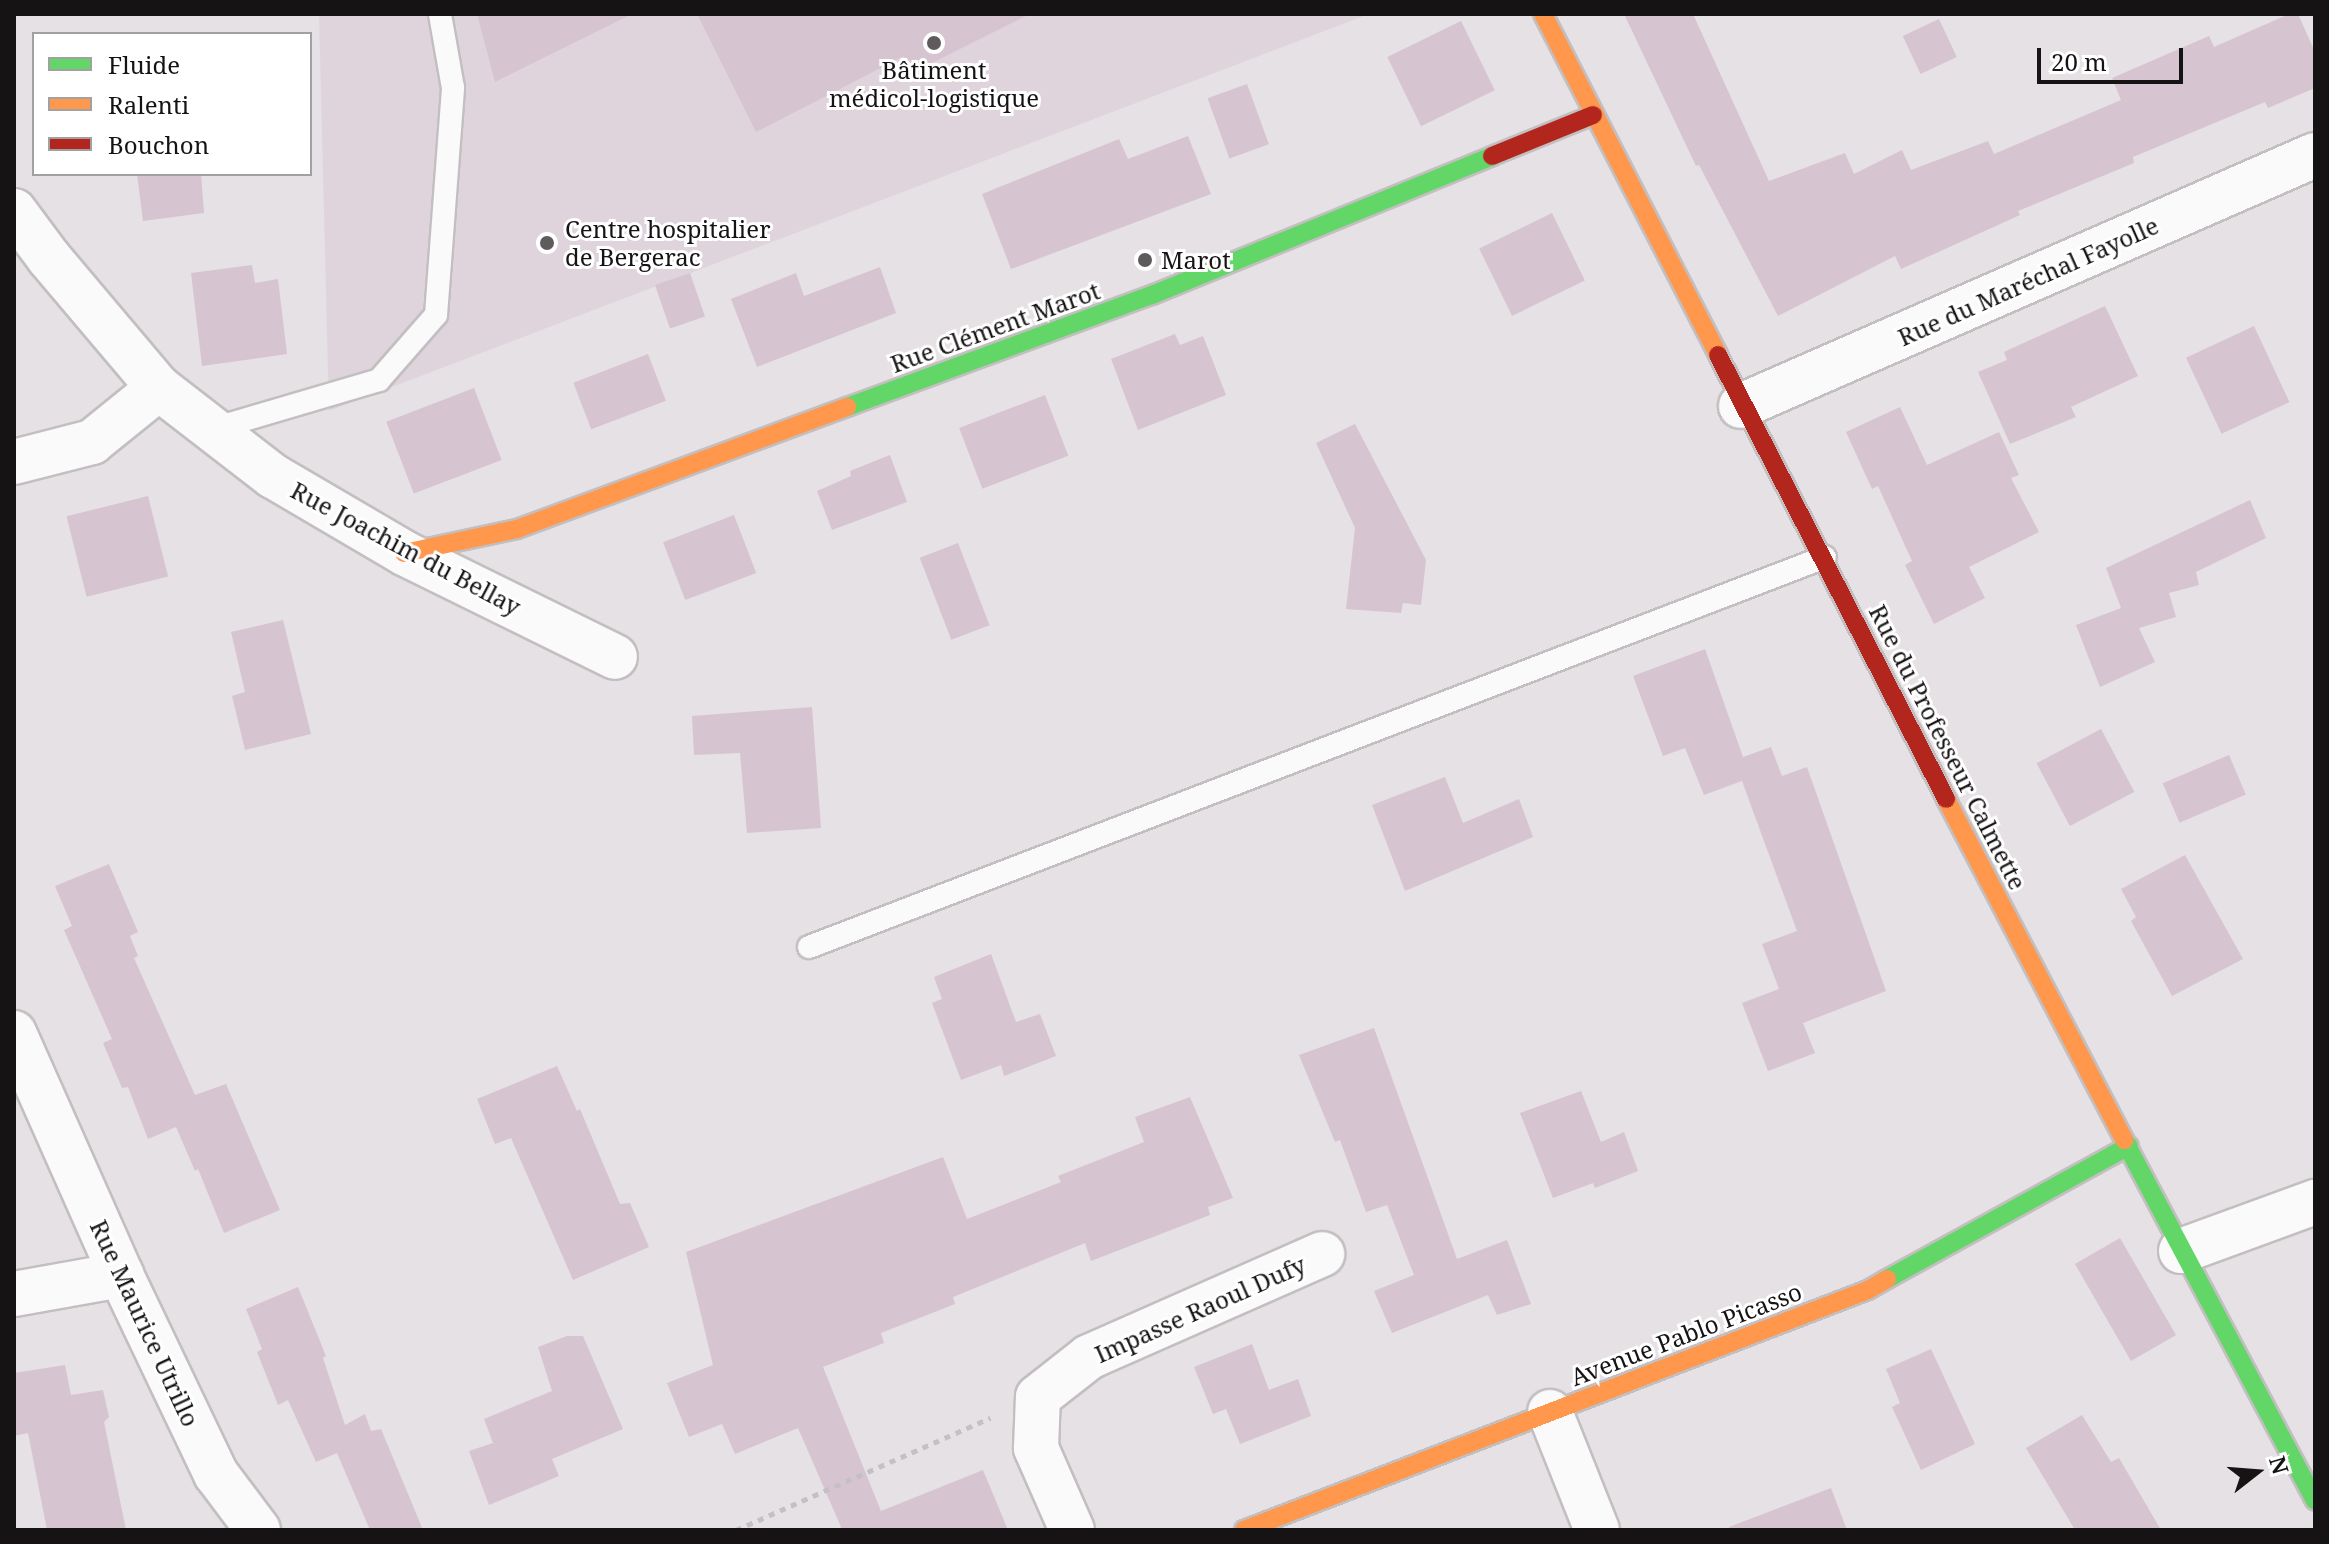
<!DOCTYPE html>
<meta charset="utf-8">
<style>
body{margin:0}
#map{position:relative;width:2329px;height:1544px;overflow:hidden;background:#e6e1e4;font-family:"Noto Serif",serif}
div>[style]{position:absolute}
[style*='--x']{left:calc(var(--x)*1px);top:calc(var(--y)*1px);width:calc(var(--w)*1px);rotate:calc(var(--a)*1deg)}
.built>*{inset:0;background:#dfd4db}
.building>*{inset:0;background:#d7c4d1;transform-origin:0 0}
.path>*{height:5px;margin-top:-2.5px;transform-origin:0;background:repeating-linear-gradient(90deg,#c3c1c3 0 6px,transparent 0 12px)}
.roads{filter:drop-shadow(2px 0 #c3bfc1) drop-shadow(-2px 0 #c3bfc1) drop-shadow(0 2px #c3bfc1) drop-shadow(0 -2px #c3bfc1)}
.lane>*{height:22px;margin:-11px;padding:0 11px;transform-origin:11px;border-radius:11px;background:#fbfafb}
.street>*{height:44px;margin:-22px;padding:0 22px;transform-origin:22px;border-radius:22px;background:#fbfafb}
.fast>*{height:18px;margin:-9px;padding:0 9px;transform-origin:9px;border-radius:9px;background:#63d668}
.slow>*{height:18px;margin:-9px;padding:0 9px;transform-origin:9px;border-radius:9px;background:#ff974d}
.jam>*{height:18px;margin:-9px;padding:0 9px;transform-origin:9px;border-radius:9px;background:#b3261e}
.dots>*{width:22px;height:22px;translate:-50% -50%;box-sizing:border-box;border:4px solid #fff;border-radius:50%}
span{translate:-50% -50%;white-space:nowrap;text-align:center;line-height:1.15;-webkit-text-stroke:6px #fff;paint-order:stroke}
.poi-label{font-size:24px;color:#161315}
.left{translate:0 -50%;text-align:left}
.street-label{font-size:24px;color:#161315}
.frame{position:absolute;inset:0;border:16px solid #161315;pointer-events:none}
.legend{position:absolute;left:32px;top:32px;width:280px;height:144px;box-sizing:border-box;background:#fff;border:2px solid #a2a1a1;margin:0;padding:10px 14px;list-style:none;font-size:24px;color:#161315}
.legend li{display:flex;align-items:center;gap:16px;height:40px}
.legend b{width:40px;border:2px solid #a2a1a1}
.north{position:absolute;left:2217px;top:1432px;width:80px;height:80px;-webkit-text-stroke:6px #fff;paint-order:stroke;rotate:73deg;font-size:22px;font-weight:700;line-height:32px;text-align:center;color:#161315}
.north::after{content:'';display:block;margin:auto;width:28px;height:36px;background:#161315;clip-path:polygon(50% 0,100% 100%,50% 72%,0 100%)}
.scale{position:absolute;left:2037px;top:48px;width:146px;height:36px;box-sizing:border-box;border:4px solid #161315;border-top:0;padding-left:10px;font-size:24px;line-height:28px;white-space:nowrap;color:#161315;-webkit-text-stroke:6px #fff;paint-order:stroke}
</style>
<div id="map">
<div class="built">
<i style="clip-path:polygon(319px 14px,1369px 14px,329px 411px)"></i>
</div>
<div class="building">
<i style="clip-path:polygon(477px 14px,632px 14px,495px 82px)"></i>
<i style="clip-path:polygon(697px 14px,1030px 14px,912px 73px,904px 56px,756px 132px)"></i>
<i style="clip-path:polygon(1624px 14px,1693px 14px,1769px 181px,1845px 153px,1854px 174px,1902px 150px,1911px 170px,1988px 141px,1994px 154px,2121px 100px,2112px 78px,2209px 36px,2214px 47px,2289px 14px,2298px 14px,2315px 52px,2315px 88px,2268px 108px,2265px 102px,2133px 157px,2134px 163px,2018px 211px,2020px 215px,1901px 269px,1895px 256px,1778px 316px,1699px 165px,1696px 166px)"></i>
<i style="left:1939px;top:19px;width:42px;height:40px;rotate:65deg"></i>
<i style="left:1461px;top:21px;width:77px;height:82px;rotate:64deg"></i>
<i style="left:1247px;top:84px;width:64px;height:42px;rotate:70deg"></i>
<i style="clip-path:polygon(1188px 136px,1211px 194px,1011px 269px,982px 194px,1119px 139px,1128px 159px)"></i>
<i style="clip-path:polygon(137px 174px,201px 174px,204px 213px,143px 221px)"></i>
<i style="left:1552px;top:213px;width:75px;height:81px;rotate:64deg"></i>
<i style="clip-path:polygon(252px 265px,255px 283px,278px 279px,287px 354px,202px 366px,191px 273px)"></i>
<i style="clip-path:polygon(880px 267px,896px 313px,757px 367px,731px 299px,796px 273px,804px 296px)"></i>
<i style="left:690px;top:273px;width:46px;height:37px;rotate:71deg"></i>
<i style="clip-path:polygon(2105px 306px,2138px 376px,2071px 407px,2076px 417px,2010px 444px,1978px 372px,2007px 360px,2004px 352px)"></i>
<i style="left:2254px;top:326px;width:84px;height:75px;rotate:65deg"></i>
<i style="clip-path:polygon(1175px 334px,1180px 345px,1203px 336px,1226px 395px,1138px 430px,1111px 359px)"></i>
<i style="left:648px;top:354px;width:50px;height:80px;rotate:69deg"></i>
<i style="left:474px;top:388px;width:77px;height:94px;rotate:69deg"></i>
<i style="left:1045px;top:395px;width:65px;height:92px;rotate:69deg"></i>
<i style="clip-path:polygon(1900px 407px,1927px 465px,1999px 432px,2019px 475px,2011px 478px,2039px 532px,1969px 567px,1985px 598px,1934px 624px,1905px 565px,1912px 561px,1878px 486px,1872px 489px,1846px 432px)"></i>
<i style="clip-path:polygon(1355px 424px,1426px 560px,1421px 605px,1403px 603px,1401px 613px,1346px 609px,1355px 528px,1316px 443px)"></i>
<i style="clip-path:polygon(890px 455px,907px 502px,832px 530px,817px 491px,851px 476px,850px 471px)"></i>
<i style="left:148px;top:496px;width:83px;height:84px;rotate:76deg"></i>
<i style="clip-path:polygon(2250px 500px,2266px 538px,2196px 572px,2199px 585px,2169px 593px,2176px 617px,2139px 628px,2155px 662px,2100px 687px,2076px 625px,2121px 608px,2106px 568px)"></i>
<i style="left:734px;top:515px;width:62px;height:76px;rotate:69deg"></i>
<i style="left:958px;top:543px;width:88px;height:41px;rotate:69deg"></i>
<i style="clip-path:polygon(283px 620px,311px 734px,245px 750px,232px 696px,245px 692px,231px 632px)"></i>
<i style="clip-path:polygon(1705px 649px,1743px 757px,1771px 747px,1782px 776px,1807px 767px,1886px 991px,1803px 1023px,1815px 1053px,1768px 1071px,1742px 1003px,1779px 989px,1762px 944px,1797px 931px,1742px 781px,1704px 795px,1685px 748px,1663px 756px,1633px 676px)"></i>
<i style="clip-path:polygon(812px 707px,821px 828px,747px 833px,740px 753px,694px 755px,692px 716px)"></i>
<i style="left:2101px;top:729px;width:71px;height:73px;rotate:62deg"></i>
<i style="left:2229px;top:755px;width:43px;height:72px;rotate:67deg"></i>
<i style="clip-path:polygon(1445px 777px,1463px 823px,1519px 799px,1533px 837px,1405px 891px,1372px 805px)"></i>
<i style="clip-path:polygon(2185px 855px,2243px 959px,2172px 996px,2131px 921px,2136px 917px,2121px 889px)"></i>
<i style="clip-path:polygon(109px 864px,138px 932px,130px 936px,138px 956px,134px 958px,195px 1095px,226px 1084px,280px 1210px,224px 1233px,198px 1169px,195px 1171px,176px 1127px,148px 1139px,128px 1087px,122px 1088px,103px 1043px,112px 1039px,64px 930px,72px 926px,55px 886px)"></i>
<i style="clip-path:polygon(991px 954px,1016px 1022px,1040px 1014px,1056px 1056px,1004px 1076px,1001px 1065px,961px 1080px,932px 1003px,942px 999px,934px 977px)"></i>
<i style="clip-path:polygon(1374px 1028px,1457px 1259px,1507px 1240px,1531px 1304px,1497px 1315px,1488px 1295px,1392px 1333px,1374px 1291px,1414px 1275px,1387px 1205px,1366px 1212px,1340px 1140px,1335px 1142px,1299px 1055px)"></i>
<i style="clip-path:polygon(557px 1066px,577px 1111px,580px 1109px,620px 1204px,630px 1203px,649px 1247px,573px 1280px,511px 1138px,495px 1144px,477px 1099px)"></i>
<i style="clip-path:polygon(1581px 1091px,1601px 1142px,1624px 1132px,1638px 1171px,1595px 1188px,1593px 1183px,1553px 1198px,1520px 1113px)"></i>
<i style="clip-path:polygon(1190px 1097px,1233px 1198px,1208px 1207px,1210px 1215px,1091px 1261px,1085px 1243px,953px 1297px,955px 1304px,881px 1333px,884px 1343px,823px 1367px,881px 1511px,983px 1470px,1008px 1530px,838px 1530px,841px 1527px,798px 1428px,735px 1454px,722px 1424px,689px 1437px,667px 1383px,713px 1365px,686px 1252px,943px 1157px,967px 1219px,1061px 1182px,1058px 1176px,1144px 1142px,1135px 1117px)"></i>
<i style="left:2120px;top:1238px;width:112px;height:52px;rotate:60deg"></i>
<i style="clip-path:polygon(298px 1287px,326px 1356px,323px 1358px,345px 1425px,365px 1414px,371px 1431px,381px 1429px,423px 1530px,370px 1530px,337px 1453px,316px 1462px,288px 1400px,278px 1405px,257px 1352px,262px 1349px,246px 1309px)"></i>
<i style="clip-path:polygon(567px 1336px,583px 1336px,623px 1429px,552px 1459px,559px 1476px,489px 1505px,469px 1451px,493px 1443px,484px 1419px,552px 1391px,538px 1347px)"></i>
<i style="clip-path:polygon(1252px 1344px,1269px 1390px,1298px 1379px,1311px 1416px,1240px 1444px,1226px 1409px,1213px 1414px,1194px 1367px)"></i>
<i style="clip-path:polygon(1931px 1349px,1975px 1444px,1921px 1470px,1892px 1407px,1900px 1403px,1886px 1369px)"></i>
<i style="clip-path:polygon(65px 1365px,71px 1395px,103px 1390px,109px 1417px,104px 1422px,126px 1530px,47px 1530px,28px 1433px,14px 1436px,14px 1373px)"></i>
<i style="clip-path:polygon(2082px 1415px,2111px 1462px,2119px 1458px,2161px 1530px,2075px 1530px,2026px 1448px)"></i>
<i style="clip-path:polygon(1831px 1488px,1847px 1530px,1730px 1530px,1729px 1527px)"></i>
</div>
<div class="path">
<i style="--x:736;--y:1530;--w:278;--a:-23.8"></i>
</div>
<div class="roads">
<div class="lane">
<i style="--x:213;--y:429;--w:173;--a:-16.4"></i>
<i style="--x:379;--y:380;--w:86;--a:-48.8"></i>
<i style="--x:436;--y:315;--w:228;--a:-85.7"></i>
<i style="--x:453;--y:88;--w:75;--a:-100"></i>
<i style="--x:809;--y:947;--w:1088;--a:-21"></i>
</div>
<div class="street">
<i style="--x:14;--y:211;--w:59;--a:53.3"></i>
<i style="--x:49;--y:258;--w:170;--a:49.8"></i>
<i style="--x:159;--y:388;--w:144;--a:37.7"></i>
<i style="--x:273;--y:476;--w:152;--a:30.4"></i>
<i style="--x:404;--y:553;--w:235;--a:26.2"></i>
<i style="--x:1741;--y:406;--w:626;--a:-23.62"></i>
<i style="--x:14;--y:462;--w:81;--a:-14.4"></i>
<i style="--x:92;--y:442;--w:86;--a:-38.9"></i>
<i style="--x:14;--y:1033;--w:265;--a:66.1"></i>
<i style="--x:121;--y:1275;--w:221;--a:64.5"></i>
<i style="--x:216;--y:1474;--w:70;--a:53.1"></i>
<i style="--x:2181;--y:1251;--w:143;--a:-20.1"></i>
<i style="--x:14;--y:1294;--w:109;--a:-10.1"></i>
<i style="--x:1550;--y:1412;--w:127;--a:68.3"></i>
<i style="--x:1072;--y:1530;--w:90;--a:-113.7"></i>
<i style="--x:1036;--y:1448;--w:51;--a:-87.8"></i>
<i style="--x:1038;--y:1397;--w:65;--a:-38.1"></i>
<i style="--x:1089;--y:1357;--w:255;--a:-23.8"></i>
</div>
<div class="fast">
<i style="--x:847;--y:407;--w:325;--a:-20.2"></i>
<i style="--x:1152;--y:295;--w:367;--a:-22.2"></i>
<i style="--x:2124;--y:1140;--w:408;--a:62.1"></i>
<i style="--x:1887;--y:1279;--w:276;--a:-28.8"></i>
</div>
<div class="slow">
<i style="--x:1543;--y:14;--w:383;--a:62.8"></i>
<i style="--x:404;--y:553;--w:116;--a:-12"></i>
<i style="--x:517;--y:529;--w:352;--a:-20.3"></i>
<i style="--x:1946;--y:799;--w:385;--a:62.4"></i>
<i style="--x:1244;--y:1530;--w:669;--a:-21.04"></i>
<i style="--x:1868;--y:1290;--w:22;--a:-30"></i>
</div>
<div class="jam">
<i style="--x:1492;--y:156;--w:109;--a:-22.1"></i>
<i style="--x:1718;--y:355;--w:499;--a:62.8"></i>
</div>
</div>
<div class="dots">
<i style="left:934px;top:43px;background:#5f5b5d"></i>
<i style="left:547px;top:243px;background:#5f5b5d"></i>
<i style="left:1145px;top:260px;background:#5f5b5d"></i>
</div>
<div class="poi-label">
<span style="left:934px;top:84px">Bâtiment<br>médicol-logistique</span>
<span class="left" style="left:565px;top:243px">Centre hospitalier<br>de Bergerac</span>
<span class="left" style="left:1161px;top:260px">Marot</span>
</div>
<div class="street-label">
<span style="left:2028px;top:281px;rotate:-24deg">Rue du Maréchal Fayolle</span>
<span style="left:995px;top:327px;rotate:-20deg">Rue Clément Marot</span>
<span style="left:406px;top:548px;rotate:28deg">Rue Joachim du Bellay</span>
<span style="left:1948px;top:747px;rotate:63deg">Rue du Professeur Calmette</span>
<span style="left:1200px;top:1309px;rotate:-24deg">Impasse Raoul Dufy</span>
<span style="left:145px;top:1323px;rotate:65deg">Rue Maurice Utrillo</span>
<span style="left:1686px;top:1334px;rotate:-21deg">Avenue Pablo Picasso</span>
</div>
<div class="frame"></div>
<ul class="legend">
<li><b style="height:10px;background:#63d668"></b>Fluide</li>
<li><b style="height:10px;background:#ff974d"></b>Ralenti</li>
<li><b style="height:10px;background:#b3261e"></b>Bouchon</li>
</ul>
<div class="north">N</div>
<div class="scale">20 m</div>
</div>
